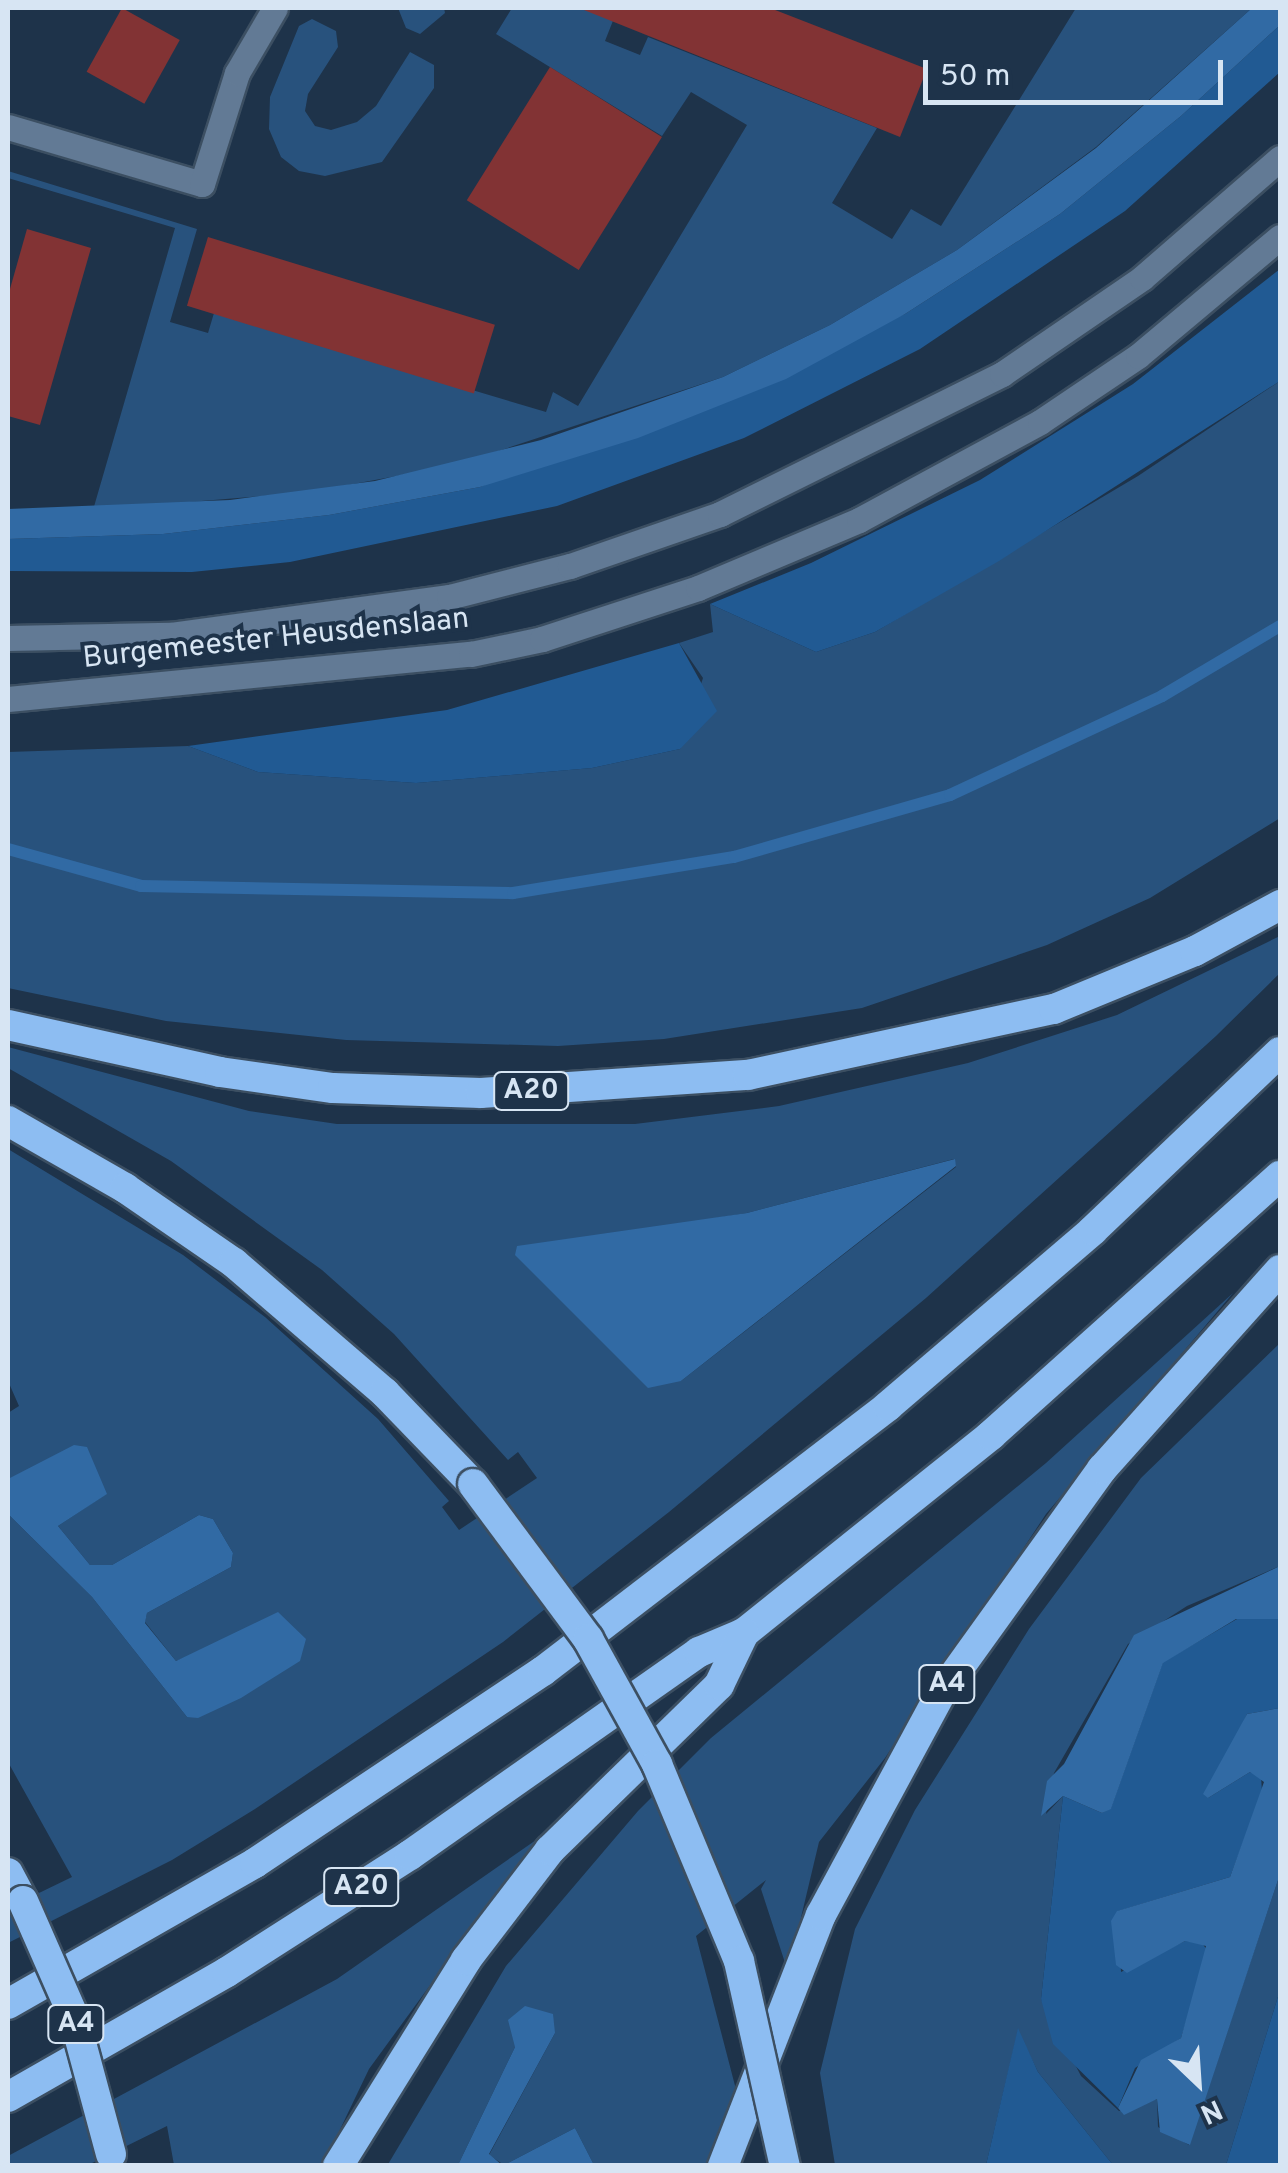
<!DOCTYPE html>
<style>
body{margin:0}
#map{position:relative;width:1288px;height:2173px;overflow:hidden;background:#1e334a;font-family:Overpass,sans-serif}
div>[style]{position:absolute}
[style*='--x']{left:calc(var(--x)*1px);top:calc(var(--y)*1px);width:calc(var(--w)*1px);rotate:calc(var(--a)*1deg)}
.green>*{inset:0;background:#28527d}
.forest>*{inset:0;background:#215a93}
.water>*{inset:0;background:#316aa4}
.stream>*{height:12px;margin:-6px;padding:0 6px;transform-origin:6px;border-radius:6px;background:#316aa4}
.building>*{inset:0;background:#823334;transform-origin:0 0}
.roads{filter:drop-shadow(2px 0 #3c4f62) drop-shadow(-2px 0 #3c4f62) drop-shadow(0 2px #3c4f62) drop-shadow(0 -2px #3c4f62)}
.street>*{height:25px;margin:-12.5px;padding:0 12.5px;transform-origin:12.5px;border-radius:12.5px;background:#627a95}
.secondary>*{height:25px;margin:-12.5px;padding:0 12.5px;transform-origin:12.5px;border-radius:12.5px;background:#627a95}
.highway>*{height:30px;margin:-15px;padding:0 15px;transform-origin:15px;border-radius:15px;background:#8dbdf2}
.bridges{filter:drop-shadow(2px 0 #3c4f62) drop-shadow(-2px 0 #3c4f62) drop-shadow(0 2px #3c4f62) drop-shadow(0 -2px #3c4f62)}
.highway-bridge>*{height:30px;margin:-15px;padding:0 15px;transform-origin:15px;border-radius:15px;background:#8dbdf2}
span{translate:-50% -50%;white-space:nowrap;text-align:center;line-height:1.15;-webkit-text-stroke:8px #1e334a;paint-order:stroke}
.shield-label span{padding:2px 8px;background:#1e334a;border:2px solid;border-radius:8px;-webkit-text-stroke-width:0}
.shield-label{font-size:28px;color:#d7e5f3;font-weight:700}
.street-label{font-size:30px;color:#d7e5f3}
.frame{position:absolute;inset:0;border:10px solid #d7e5f3;pointer-events:none}
.north{position:absolute;left:1148px;top:2033px;width:100px;height:100px;-webkit-text-stroke:8px #1e334a;paint-order:stroke;rotate:155deg;font-size:28px;font-weight:700;line-height:40px;text-align:center;color:#d7e5f3}
.north::after{content:'';display:block;margin:auto;width:35px;height:45px;background:#d7e5f3;clip-path:polygon(50% 0,100% 100%,50% 72%,0 100%)}
.scale{position:absolute;left:923px;top:60px;width:300px;height:45px;box-sizing:border-box;border:5px solid #d7e5f3;border-top:0;padding-left:12px;font-size:30px;line-height:35px;white-space:nowrap;color:#d7e5f3;-webkit-text-stroke:8px #1e334a;paint-order:stroke}
</style>
<div id="map">
<div class="green">
<i style="clip-path:polygon(398px 8px,444px 8px,445px 13px,420px 34px,406px 28px)"></i>
<i style="clip-path:polygon(512px 8px,618px 8px,605px 41px,640px 55px,648px 37px,877px 128px,832px 203px,892px 239px,911px 209px,941px 226px,1076px 8px,1252px 8px,1096px 147px,957px 250px,830px 325px,723px 377px,456px 465px,310px 492px,93px 510px,175px 228px,8px 178px,8px 171px,197px 229px,170px 322px,208px 333px,214px 313px,546px 412px,553px 392px,578px 406px,747px 125px,691px 92px,662px 136px,496px 34px)"></i>
<i style="clip-path:polygon(312px 19px,336px 31px,338px 47px,308px 94px,305px 111px,315px 126px,331px 130px,357px 122px,376px 106px,410px 52px,434px 65px,434px 88px,382px 162px,325px 176px,299px 171px,281px 157px,269px 129px,270px 97px,299px 26px)"></i>
<i style="clip-path:polygon(1280px 381px,1280px 818px,1150px 898px,1047px 945px,862px 1008px,664px 1039px,558px 1046px,346px 1040px,166px 1021px,8px 988px,8px 752px,188px 746px,258px 772px,416px 783px,592px 768px,680px 749px,703px 678px,679px 643px,713px 632px,710px 604px,816px 652px,875px 632px,1138px 476px)"></i>
<i style="clip-path:polygon(evenodd,1280px 936px,1280px 973px,1216px 1036px,926px 1298px,669px 1512px,503px 1642px,255px 1809px,172px 1860px,8px 1943px,8px 1908px,72px 1877px,8px 1762px,8px 1514px,92px 1597px,187px 1717px,213px 1647px,176px 1661px,145px 1622px,147px 1613px,231px 1567px,233px 1553px,213px 1519px,199px 1515px,112px 1565px,90px 1565px,58px 1526px,106px 1494px,8px 1479px,8px 1413px,19px 1406px,8px 1381px,8px 1149px,183px 1255px,265px 1317px,378px 1419px,449px 1501px,442px 1507px,459px 1530px,537px 1478px,518px 1452px,508px 1460px,394px 1334px,322px 1270px,171px 1161px,8px 1068px,8px 1047px,249px 1111px,337px 1124px,635px 1124px,779px 1106px,968px 1063px,1117px 1015px,1280px 936px,954px 1159px,956px 1167px,681px 1381px,591px 1239px,747px 1213px,954px 1159px)"></i>
<i style="clip-path:polygon(1233px 1293px,1046px 1514px,885px 1758px,819px 1842px,788px 1972px,761px 1889px,766px 1880px,696px 1936px,739px 2101px,716px 2165px,594px 2165px,575px 2128px,504px 2165px,489px 2155px,555px 2033px,515px 2047px,458px 2165px,387px 2166px,506px 1966px,638px 1811px,711px 1738px,1046px 1463px)"></i>
<i style="clip-path:polygon(1280px 1343px,1280px 1566px,1187px 1606px,1128px 1644px,1054px 1773px,1046px 1814px,1063px 1796px,1041px 1999px,1081px 2076px,1119px 2111px,1157px 2099px,1158px 2127px,1189px 2145px,1280px 1874px,1280px 1990px,1226px 2165px,1113px 2165px,1038px 2072px,1018px 2031px,986px 2165px,835px 2165px,820px 2073px,855px 1929px,915px 1810px,1029px 1629px,1141px 1478px)"></i>
<i style="clip-path:polygon(536px 1840px,369px 2069px,323px 2165px,174px 2165px,167px 2126px,88px 2165px,8px 2165px,8px 2156px,337px 1979px)"></i>
</div>
<div class="forest">
<i style="clip-path:polygon(1280px 25px,1280px 72px,1125px 211px,920px 349px,744px 438px,557px 506px,290px 562px,192px 572px,8px 571px,8px 539px,163px 534px,329px 515px,480px 487px,905px 314px,1060px 214px,1181px 116px)"></i>
<i style="clip-path:polygon(1280px 269px,1280px 381px,999px 561px,875px 632px,816px 652px,710px 604px,811px 563px,980px 480px,1133px 384px)"></i>
<i style="clip-path:polygon(679px 643px,717px 711px,680px 749px,592px 768px,416px 783px,258px 772px,188px 746px,447px 710px)"></i>
<i style="clip-path:polygon(1237px 1619px,1280px 1619px,1280px 1708px,1247px 1714px,1208px 1798px,1250px 1772px,1261px 1776px,1262px 1792px,1230px 1877px,1118px 1911px,1121px 1972px,1185px 1941px,1201px 1942px,1208px 1951px,1181px 2038px,1135px 2068px,1118px 2108px,1053px 2044px,1041px 1999px,1063px 1796px,1102px 1813px,1111px 1808px,1163px 1662px)"></i>
<i style="clip-path:polygon(1280px 1990px,1279px 2165px,1226px 2165px)"></i>
<i style="clip-path:polygon(1018px 2028px,1038px 2072px,1113px 2165px,986px 2165px)"></i>
</div>
<div class="water">
<i style="clip-path:polygon(1252px 8px,1280px 8px,1280px 25px,1181px 116px,1060px 214px,905px 314px,786px 379px,638px 438px,480px 487px,329px 515px,163px 534px,8px 539px,8px 509px,230px 500px,375px 481px,541px 440px,723px 377px,830px 325px,957px 250px,1096px 148px)"></i>
<i style="clip-path:polygon(955px 1159px,956px 1166px,681px 1381px,648px 1388px,515px 1255px,517px 1246px,747px 1213px)"></i>
<i style="clip-path:polygon(74px 1445px,87px 1447px,107px 1494px,58px 1526px,90px 1565px,112px 1565px,199px 1515px,213px 1519px,233px 1553px,231px 1567px,147px 1613px,145px 1623px,176px 1661px,278px 1612px,306px 1639px,300px 1661px,241px 1698px,198px 1718px,187px 1717px,92px 1597px,8px 1514px,8px 1479px)"></i>
<i style="clip-path:polygon(1280px 1566px,1280px 1619px,1236px 1619px,1163px 1663px,1111px 1809px,1102px 1813px,1063px 1796px,1041px 1816px,1047px 1781px,1064px 1764px,1134px 1635px)"></i>
<i style="clip-path:polygon(1280px 1708px,1280px 1874px,1190px 2145px,1160px 2132px,1157px 2099px,1124px 2115px,1118px 2108px,1141px 2060px,1181px 2038px,1206px 1946px,1185px 1941px,1127px 1973px,1116px 1965px,1111px 1921px,1117px 1911px,1230px 1877px,1264px 1782px,1250px 1772px,1208px 1798px,1203px 1794px,1247px 1714px)"></i>
<i style="clip-path:polygon(525px 2006px,553px 2014px,555px 2033px,489px 2154px,502px 2165px,458px 2165px,515px 2047px,508px 2020px)"></i>
<i style="clip-path:polygon(575px 2128px,594px 2165px,504px 2165px)"></i>
</div>
<div class="stream">
<i style="--x:8;--y:849;--w:138;--a:15.5"></i>
<i style="--x:141;--y:886;--w:372;--a:1.1"></i>
<i style="--x:513;--y:893;--w:224;--a:-9.3"></i>
<i style="--x:734;--y:857;--w:225;--a:-16"></i>
<i style="--x:950;--y:795;--w:234;--a:-25"></i>
<i style="--x:1162;--y:696;--w:137;--a:-30.7"></i>
</div>
<div class="building">
<i style="left:122px;top:8px;width:66px;height:73px;rotate:29deg"></i>
<i style="clip-path:polygon(579px 8px,770px 8px,927px 69px,900px 137px)"></i>
<i style="left:550px;top:67px;width:132px;height:157px;rotate:32deg"></i>
<i style="clip-path:polygon(27px 229px,91px 248px,40px 425px,8px 416px,8px 296px)"></i>
<i style="left:208px;top:237px;width:300px;height:72px;rotate:17deg"></i>
</div>
<div class="roads">
<div class="street">
<i style="--x:8;--y:127;--w:202;--a:16.4"></i>
<i style="--x:202;--y:184;--w:116;--a:-72.5"></i>
<i style="--x:237;--y:73;--w:75;--a:-59.7"></i>
</div>
<div class="secondary">
<i style="--x:8;--y:638;--w:163;--a:-1.1"></i>
<i style="--x:171;--y:635;--w:281;--a:-7.8"></i>
<i style="--x:449;--y:597;--w:125;--a:-14.4"></i>
<i style="--x:570;--y:566;--w:159;--a:-19.1"></i>
<i style="--x:720;--y:514;--w:315;--a:-26.4"></i>
<i style="--x:1002;--y:374;--w:170;--a:-34.4"></i>
<i style="--x:1142;--y:278;--w:183;--a:-41"></i>
<i style="--x:8;--y:699;--w:465;--a:-5.6"></i>
<i style="--x:471;--y:654;--w:73;--a:-11.9"></i>
<i style="--x:542;--y:639;--w:164;--a:-18.1"></i>
<i style="--x:698;--y:588;--w:175;--a:-22.9"></i>
<i style="--x:859;--y:520;--w:206;--a:-28.4"></i>
<i style="--x:1040;--y:422;--w:118;--a:-34"></i>
<i style="--x:1138;--y:356;--w:185;--a:-40"></i>
</div>
<div class="highway">
<i style="--x:8;--y:1025;--w:217;--a:12.5"></i>
<i style="--x:220;--y:1072;--w:114;--a:8.1"></i>
<i style="--x:333;--y:1088;--w:148;--a:1.9"></i>
<i style="--x:481;--y:1093;--w:268;--a:-3.9"></i>
<i style="--x:748;--y:1075;--w:313;--a:-12.2"></i>
<i style="--x:1054;--y:1009;--w:152;--a:-22.4"></i>
<i style="--x:1195;--y:951;--w:97;--a:-28.4"></i>
<i style="--x:8;--y:1121;--w:135;--a:29.8"></i>
<i style="--x:125;--y:1188;--w:132;--a:34.5"></i>
<i style="--x:234;--y:1263;--w:199;--a:40.7"></i>
<i style="--x:385;--y:1393;--w:127;--a:46"></i>
<i style="--x:8;--y:1873;--w:32;--a:62"></i>
<i style="--x:8;--y:2004;--w:284;--a:-29.7"></i>
<i style="--x:255;--y:1863;--w:346;--a:-33.7"></i>
<i style="--x:543;--y:1671;--w:435;--a:-37.5"></i>
<i style="--x:888;--y:1406;--w:270;--a:-40.6"></i>
<i style="--x:1093;--y:1230;--w:258;--a:-43.6"></i>
<i style="--x:8;--y:2097;--w:252;--a:-29.7"></i>
<i style="--x:227;--y:1972;--w:217;--a:-32.6"></i>
<i style="--x:410;--y:1855;--w:353;--a:-35.1"></i>
<i style="--x:699;--y:1652;--w:49;--a:-22.9"></i>
<i style="--x:744;--y:1633;--w:317;--a:-38.7"></i>
<i style="--x:991;--y:1435;--w:388;--a:-41.9"></i>
<i style="--x:338;--y:2166;--w:243;--a:-58.1"></i>
<i style="--x:466;--y:1960;--w:138;--a:-52.6"></i>
<i style="--x:550;--y:1850;--w:236;--a:-44.3"></i>
<i style="--x:719;--y:1685;--w:58;--a:-64.3"></i>
<i style="--x:723;--y:2166;--w:269;--a:-68.7"></i>
<i style="--x:821;--y:1915;--w:252;--a:-61.6"></i>
<i style="--x:941;--y:1693;--w:276;--a:-54.3"></i>
<i style="--x:1102;--y:1469;--w:267;--a:-48.2"></i>
</div>
</div>
<div class="bridges">
<div class="highway-bridge">
<i style="--x:473;--y:1484;--w:193;--a:53.4"></i>
<i style="--x:588;--y:1639;--w:143;--a:61.1"></i>
<i style="--x:657;--y:1764;--w:213;--a:67.4"></i>
<i style="--x:739;--y:1961;--w:210;--a:77.4"></i>
<i style="--x:23;--y:1901;--w:127;--a:66.3"></i>
<i style="--x:74;--y:2017;--w:142;--a:74.9"></i>
</div>
</div>
<div class="shield-label">
<span style="left:531px;top:1091px">A20</span>
<span style="left:947px;top:1684px">A4</span>
<span style="left:361px;top:1887px">A20</span>
<span style="left:76px;top:2024px">A4</span>
</div>
<div class="street-label">
<span style="left:276px;top:640px;rotate:-6deg">Burgemeester Heusdenslaan</span>
</div>
<div class="frame"></div>
<div class="north">N</div>
<div class="scale">50 m</div>
</div>
